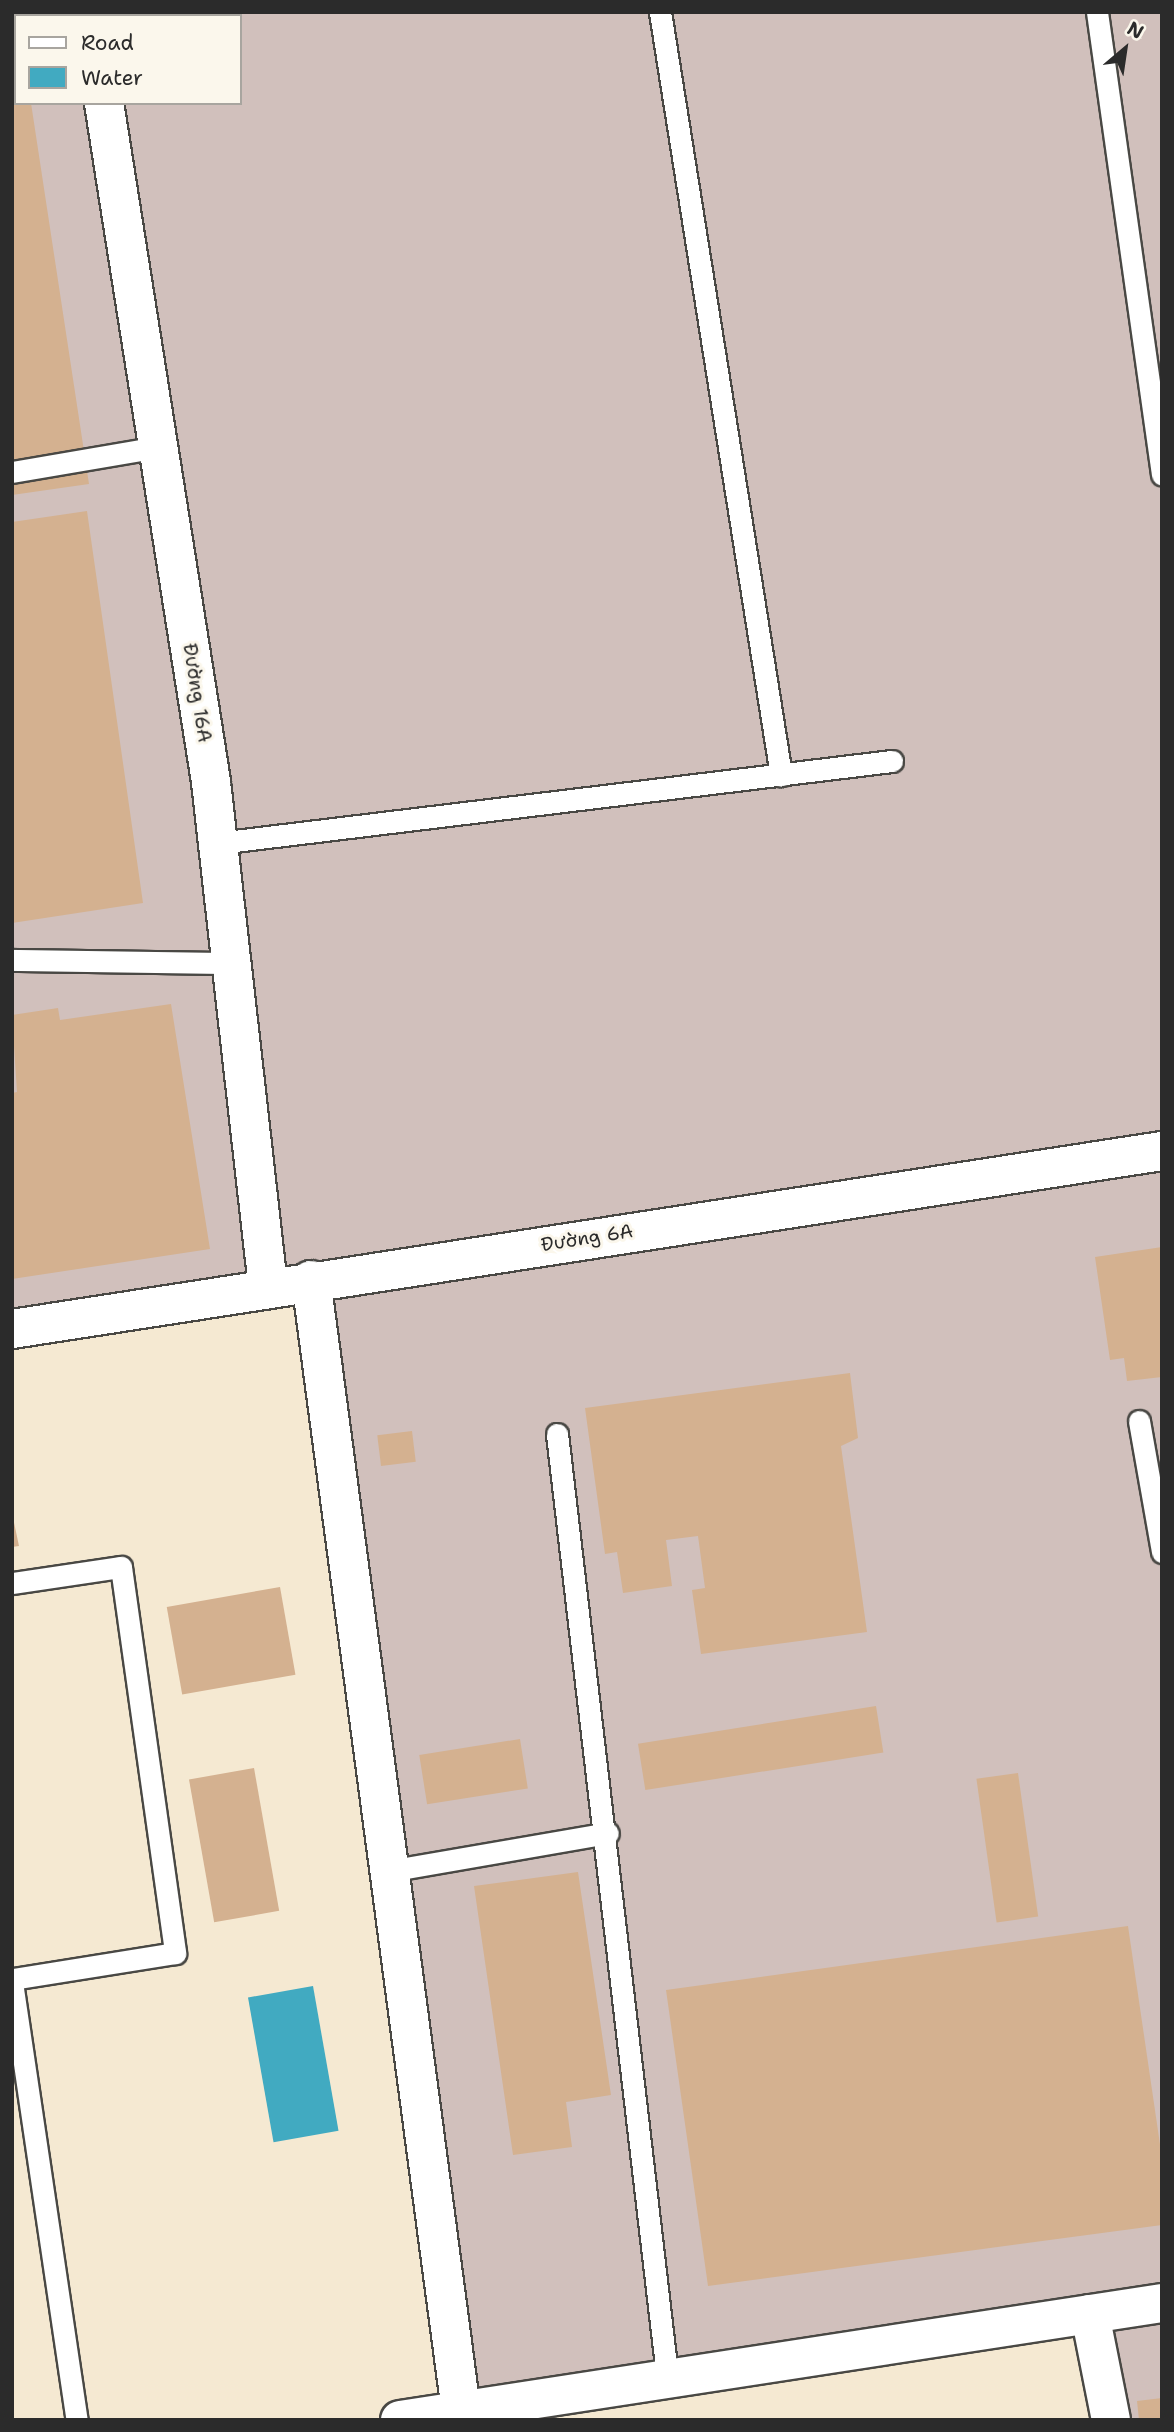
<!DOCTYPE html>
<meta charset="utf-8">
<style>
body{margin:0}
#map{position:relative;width:1174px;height:2432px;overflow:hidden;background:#f5e9d2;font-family:"Shantell Sans",sans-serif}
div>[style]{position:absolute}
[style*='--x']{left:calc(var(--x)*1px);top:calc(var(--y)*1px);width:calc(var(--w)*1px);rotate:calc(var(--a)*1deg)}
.industrial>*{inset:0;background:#d1c0bc}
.water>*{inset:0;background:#41aac1;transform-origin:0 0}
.building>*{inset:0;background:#d4b190;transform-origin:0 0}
.roads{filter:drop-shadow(2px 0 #494844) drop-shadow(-2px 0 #494844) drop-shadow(0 2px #494844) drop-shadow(0 -2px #494844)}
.lane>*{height:21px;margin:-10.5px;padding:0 10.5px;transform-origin:10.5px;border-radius:10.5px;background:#fff}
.street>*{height:38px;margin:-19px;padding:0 19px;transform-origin:19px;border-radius:19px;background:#fff}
span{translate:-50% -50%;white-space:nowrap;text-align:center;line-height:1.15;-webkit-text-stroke:6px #fbf7ec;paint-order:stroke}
.street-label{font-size:19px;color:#2b2b2b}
.frame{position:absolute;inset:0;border:14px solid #2b2b2b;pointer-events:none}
.legend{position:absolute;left:14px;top:14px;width:228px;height:91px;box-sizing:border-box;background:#fbf7ec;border:2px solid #a8a59f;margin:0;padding:9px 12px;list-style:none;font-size:21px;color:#2b2b2b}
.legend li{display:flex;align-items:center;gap:14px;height:35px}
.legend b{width:35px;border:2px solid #a8a59f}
.north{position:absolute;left:1090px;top:14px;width:70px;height:70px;-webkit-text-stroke:5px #fbf7ec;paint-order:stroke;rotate:29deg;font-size:19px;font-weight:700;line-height:28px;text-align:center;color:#2b2b2b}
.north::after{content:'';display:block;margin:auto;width:24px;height:32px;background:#2b2b2b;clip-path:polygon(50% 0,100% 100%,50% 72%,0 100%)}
</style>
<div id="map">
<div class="industrial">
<i style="clip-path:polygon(evenodd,12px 12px,1162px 12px,1162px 2290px,473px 2396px,322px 1265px,12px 1317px,12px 12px,16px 16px,240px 16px,240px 103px,16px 103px,16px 16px)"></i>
<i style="clip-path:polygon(1162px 2316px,1162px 2420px,1123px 2420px,1106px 2324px)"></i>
</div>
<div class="water">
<i style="left:313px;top:1986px;width:147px;height:66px;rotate:80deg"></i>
</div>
<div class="building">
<i style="clip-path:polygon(12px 12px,18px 16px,16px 103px,31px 103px,89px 484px,12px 495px)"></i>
<i style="clip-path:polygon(87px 511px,143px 903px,12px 923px,12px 522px)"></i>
<i style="clip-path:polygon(171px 1004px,210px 1249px,12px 1279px,12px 1093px,17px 1092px,12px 1015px,58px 1008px,60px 1020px)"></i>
<i style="clip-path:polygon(1162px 1247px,1162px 1377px,1127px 1381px,1124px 1358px,1110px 1360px,1095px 1257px)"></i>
<i style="clip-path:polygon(850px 1373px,858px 1438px,841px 1446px,867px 1632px,701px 1654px,692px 1590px,705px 1588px,698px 1536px,666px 1540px,672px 1586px,623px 1593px,617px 1552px,605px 1554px,585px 1408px)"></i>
<i style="left:412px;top:1431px;width:31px;height:35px;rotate:83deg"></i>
<i style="clip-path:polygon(12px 1513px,19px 1546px,12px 1547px)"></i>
<i style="left:280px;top:1587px;width:89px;height:115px;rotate:80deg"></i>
<i style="left:876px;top:1706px;width:47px;height:241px;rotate:81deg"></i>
<i style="left:520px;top:1739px;width:50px;height:102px;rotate:81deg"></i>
<i style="left:254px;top:1768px;width:145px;height:66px;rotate:80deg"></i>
<i style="left:1018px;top:1773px;width:145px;height:42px;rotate:82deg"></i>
<i style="clip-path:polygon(578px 1872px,611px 2095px,566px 2102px,572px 2147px,513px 2155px,474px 1886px)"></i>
<i style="clip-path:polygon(1128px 1926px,1162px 2158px,1162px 2225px,708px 2286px,666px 1990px)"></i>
<i style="clip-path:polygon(1162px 2398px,1162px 2420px,1139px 2420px,1137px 2401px)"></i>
</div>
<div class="roads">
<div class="lane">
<i style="--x:660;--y:12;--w:773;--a:80.99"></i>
<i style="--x:1097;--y:12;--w:467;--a:82"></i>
<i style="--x:12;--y:472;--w:149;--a:-9.7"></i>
<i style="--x:218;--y:843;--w:679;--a:-6.94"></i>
<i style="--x:12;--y:960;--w:218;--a:0.8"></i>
<i style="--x:1139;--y:1421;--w:133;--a:80"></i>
<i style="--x:557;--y:1434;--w:947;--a:83.33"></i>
<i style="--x:12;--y:1583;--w:110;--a:-8.4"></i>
<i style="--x:121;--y:1567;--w:390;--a:82"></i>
<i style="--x:175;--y:1953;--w:165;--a:170.9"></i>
<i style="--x:388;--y:1871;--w:223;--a:-9.8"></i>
<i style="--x:12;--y:1982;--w:443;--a:81.6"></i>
</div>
<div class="street">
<i style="--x:90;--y:12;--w:4;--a:90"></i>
<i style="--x:104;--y:103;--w:687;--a:81.04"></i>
<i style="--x:211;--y:782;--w:507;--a:83.55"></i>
<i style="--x:311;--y:1280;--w:1140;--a:82.44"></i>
<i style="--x:12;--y:1329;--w:1164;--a:-8.8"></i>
<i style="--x:1090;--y:2314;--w:108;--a:78.8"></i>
<i style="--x:400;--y:2420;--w:771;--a:-8.73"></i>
</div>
</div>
<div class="street-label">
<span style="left:197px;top:693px;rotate:81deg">Đường 16A</span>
<span style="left:587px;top:1238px;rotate:-9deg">Đường 6A</span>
</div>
<div class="frame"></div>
<ul class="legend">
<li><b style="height:9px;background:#fff"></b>Road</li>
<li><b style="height:19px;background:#41aac1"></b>Water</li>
</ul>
<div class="north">N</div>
</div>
